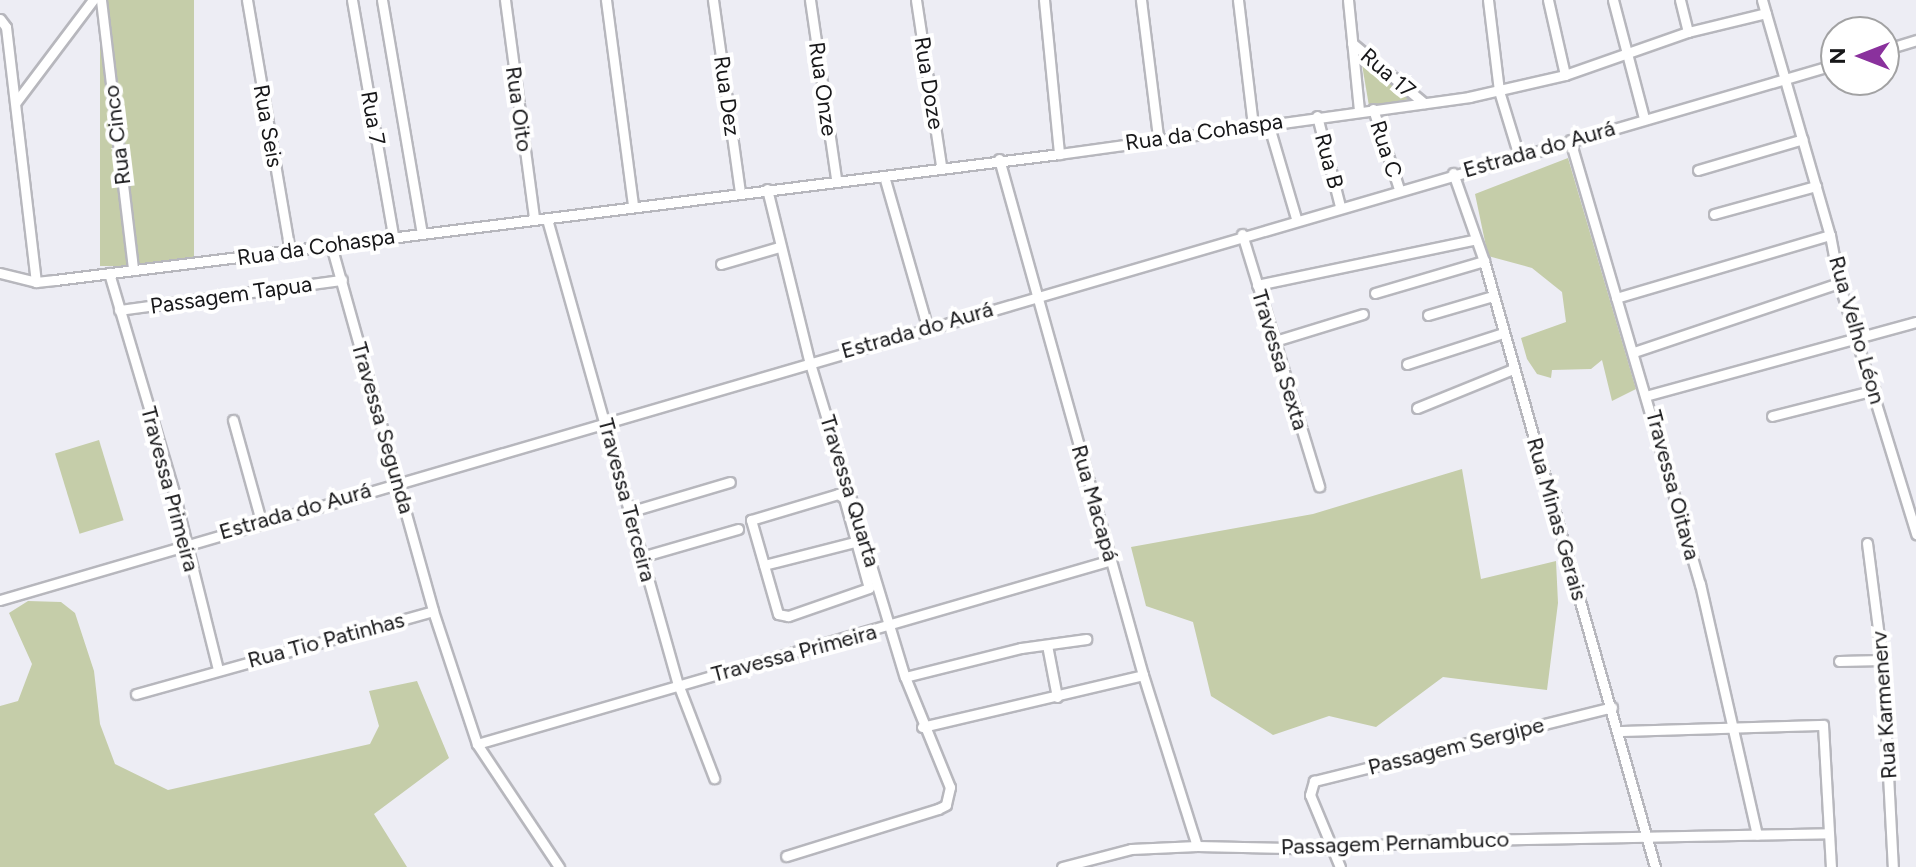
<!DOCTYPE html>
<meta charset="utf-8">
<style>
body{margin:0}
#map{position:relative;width:1916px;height:867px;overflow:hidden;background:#ededf4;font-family:Figtree,sans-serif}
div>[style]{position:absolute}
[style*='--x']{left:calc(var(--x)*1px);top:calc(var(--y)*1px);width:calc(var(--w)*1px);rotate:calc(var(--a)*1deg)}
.green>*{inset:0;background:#c5cda9;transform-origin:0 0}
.roads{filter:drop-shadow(2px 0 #b7b7bd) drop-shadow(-2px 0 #b7b7bd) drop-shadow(0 2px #b7b7bd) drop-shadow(0 -2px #b7b7bd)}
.minor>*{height:9px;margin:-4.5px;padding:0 4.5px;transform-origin:4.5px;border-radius:4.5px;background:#fff}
span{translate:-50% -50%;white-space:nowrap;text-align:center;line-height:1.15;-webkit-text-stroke:8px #fff;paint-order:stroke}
.street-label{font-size:22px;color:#171719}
.north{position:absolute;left:1820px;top:16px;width:80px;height:80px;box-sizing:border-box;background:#fff;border:2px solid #a2a2a3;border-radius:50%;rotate:270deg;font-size:22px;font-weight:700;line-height:32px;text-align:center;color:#171719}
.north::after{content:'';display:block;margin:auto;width:28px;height:36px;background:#8a319d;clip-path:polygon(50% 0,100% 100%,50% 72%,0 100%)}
</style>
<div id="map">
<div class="green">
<i style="left:100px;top:0;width:94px;height:266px"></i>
<i style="clip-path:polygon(1360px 53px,1410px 99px,1369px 106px)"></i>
<i style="clip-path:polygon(1568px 158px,1636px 389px,1612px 401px,1602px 360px,1591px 369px,1552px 370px,1551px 378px,1537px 374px,1527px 359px,1521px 338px,1566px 322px,1562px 292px,1532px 268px,1488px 256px,1475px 194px)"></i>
<i style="left:99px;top:440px;width:84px;height:46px;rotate:73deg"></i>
<i style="clip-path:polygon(1462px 469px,1481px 579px,1556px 561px,1558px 603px,1547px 690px,1443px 677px,1376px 727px,1329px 716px,1273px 735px,1211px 696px,1193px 622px,1146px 606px,1131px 547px,1313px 514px)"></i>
<i style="clip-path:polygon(28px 601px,61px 602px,75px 613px,94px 671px,100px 724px,115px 764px,168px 790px,370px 744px,379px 726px,369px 691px,417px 681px,449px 758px,374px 814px,407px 867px,0 867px,0 706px,18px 701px,32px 664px,9px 613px)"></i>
</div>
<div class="roads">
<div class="minor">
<i style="--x:101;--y:0;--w:272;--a:83.2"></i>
<i style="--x:247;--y:0;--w:255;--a:80.3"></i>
<i style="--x:352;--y:0;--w:240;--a:80.1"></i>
<i style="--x:382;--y:0;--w:236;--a:80.3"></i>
<i style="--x:505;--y:0;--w:220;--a:82.4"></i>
<i style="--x:606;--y:0;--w:208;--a:82.5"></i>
<i style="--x:713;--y:0;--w:195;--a:82"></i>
<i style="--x:810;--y:0;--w:181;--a:81.7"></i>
<i style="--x:916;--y:0;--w:168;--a:81.4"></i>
<i style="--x:1044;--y:0;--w:155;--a:84.4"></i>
<i style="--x:1141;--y:0;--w:138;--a:82.9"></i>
<i style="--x:1238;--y:0;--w:126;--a:83.2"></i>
<i style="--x:1348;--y:0;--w:112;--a:84.3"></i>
<i style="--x:1488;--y:0;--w:92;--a:83.1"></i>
<i style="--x:1499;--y:91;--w:65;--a:73"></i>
<i style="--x:1548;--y:0;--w:77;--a:77.2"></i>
<i style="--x:1613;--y:0;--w:122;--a:75.3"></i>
<i style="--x:1680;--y:0;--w:33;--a:76"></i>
<i style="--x:1762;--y:0;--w:245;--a:73.9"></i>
<i style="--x:1830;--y:235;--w:49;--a:79.4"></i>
<i style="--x:1839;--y:283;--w:263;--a:72.9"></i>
<i style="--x:0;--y:19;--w:10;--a:53"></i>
<i style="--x:6;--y:27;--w:257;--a:83.3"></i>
<i style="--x:1352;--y:43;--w:94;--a:39.8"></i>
<i style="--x:1884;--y:50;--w:34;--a:-17"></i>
<i style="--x:16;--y:102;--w:128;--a:-53"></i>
<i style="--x:1373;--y:109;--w:84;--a:72"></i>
<i style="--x:1317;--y:116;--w:93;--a:75.7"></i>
<i style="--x:1268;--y:123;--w:99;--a:73.6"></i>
<i style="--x:1570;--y:140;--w:463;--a:73.7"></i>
<i style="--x:1700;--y:584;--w:257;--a:77.2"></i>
<i style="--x:999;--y:159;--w:536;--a:74.41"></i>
<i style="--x:1143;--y:675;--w:179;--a:72.5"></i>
<i style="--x:1698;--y:170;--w:109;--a:-16.4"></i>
<i style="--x:1453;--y:173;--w:93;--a:70.6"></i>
<i style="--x:1484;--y:261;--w:630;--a:74.24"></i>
<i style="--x:884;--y:176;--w:159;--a:74"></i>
<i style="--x:767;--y:189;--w:176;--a:76.2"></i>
<i style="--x:809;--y:360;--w:331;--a:73.2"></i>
<i style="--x:905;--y:677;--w:119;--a:67.8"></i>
<i style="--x:950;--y:787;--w:18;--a:103"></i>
<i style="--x:946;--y:805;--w:9;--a:153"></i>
<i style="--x:938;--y:809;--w:159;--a:162.8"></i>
<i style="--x:1714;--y:214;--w:106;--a:-15.4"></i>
<i style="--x:547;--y:219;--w:483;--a:74.3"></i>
<i style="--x:678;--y:684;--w:101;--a:69"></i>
<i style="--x:1242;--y:234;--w:264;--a:73"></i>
<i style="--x:331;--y:245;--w:380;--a:74.4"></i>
<i style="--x:433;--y:611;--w:140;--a:71.7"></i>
<i style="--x:477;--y:744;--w:148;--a:56.3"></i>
<i style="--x:721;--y:264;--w:60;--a:-16.3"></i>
<i style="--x:0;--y:273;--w:37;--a:14"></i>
<i style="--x:36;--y:282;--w:19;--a:-6"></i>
<i style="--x:55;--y:280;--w:1012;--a:-7.15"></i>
<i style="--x:1059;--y:154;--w:414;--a:-7.9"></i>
<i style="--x:1469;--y:97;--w:98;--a:-12.9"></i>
<i style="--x:1565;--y:75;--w:130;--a:-19.3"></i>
<i style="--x:1688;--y:32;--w:80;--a:-13.7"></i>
<i style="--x:109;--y:273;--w:229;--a:73.5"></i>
<i style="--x:174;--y:493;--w:181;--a:76"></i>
<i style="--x:1257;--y:285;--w:221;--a:-11.8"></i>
<i style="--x:1375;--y:293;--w:114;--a:-16.4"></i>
<i style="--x:1616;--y:298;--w:223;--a:-16.4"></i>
<i style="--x:119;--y:310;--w:225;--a:-7.7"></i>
<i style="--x:1428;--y:315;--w:68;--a:-16.3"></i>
<i style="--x:1275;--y:341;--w:92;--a:-17.1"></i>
<i style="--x:1634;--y:352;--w:216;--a:-18.6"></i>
<i style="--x:1407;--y:364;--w:101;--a:-17.9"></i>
<i style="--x:1649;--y:395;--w:277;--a:-15.3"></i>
<i style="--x:1417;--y:408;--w:104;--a:-22.1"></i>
<i style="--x:1772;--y:416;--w:106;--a:-14.2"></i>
<i style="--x:233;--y:420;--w:105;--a:74.5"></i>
<i style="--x:838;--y:494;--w:7;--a:34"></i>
<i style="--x:844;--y:498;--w:93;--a:74.5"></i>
<i style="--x:869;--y:588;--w:86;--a:160.9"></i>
<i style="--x:788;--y:616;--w:10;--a:-169"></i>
<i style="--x:778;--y:614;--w:98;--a:-106"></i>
<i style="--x:751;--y:520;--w:91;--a:-16.6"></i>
<i style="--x:632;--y:511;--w:102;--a:-16.5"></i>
<i style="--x:1867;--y:543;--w:118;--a:82.7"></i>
<i style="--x:1882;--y:660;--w:207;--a:87"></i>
<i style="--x:641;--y:557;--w:101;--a:-16.1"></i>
<i style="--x:764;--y:565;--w:97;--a:-14.3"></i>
<i style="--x:0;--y:600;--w:1913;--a:-16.27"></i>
<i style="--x:1047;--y:645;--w:53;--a:79.1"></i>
<i style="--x:1839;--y:661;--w:43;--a:-1.3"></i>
<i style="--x:905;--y:677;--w:120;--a:-14"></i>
<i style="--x:1021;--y:648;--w:66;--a:-7.9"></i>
<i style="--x:136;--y:694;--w:308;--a:-15.6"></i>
<i style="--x:922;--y:727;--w:227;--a:-13.2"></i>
<i style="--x:1618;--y:731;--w:205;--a:-1.7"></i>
<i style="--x:1823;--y:725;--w:142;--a:86.8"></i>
<i style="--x:477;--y:744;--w:660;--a:-16.18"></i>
<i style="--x:1062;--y:867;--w:71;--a:-14.6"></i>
<i style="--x:1131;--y:849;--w:66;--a:-2.6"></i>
<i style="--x:1197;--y:846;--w:136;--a:1.3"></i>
<i style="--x:1333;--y:849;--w:92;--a:-5"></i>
<i style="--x:1425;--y:841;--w:401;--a:-1.1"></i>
<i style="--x:1340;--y:867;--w:78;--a:-112.6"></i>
<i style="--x:1310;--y:795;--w:15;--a:-74"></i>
<i style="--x:1314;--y:781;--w:307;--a:-13.9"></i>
</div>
</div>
<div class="street-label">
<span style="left:1388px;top:73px;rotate:40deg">Rua 17</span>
<span style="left:929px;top:83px;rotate:81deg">Rua Doze</span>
<span style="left:823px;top:89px;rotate:82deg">Rua Onze</span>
<span style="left:727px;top:96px;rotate:82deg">Rua Dez</span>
<span style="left:519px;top:109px;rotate:82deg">Rua Oito</span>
<span style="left:373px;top:118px;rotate:80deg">Rua 7</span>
<span style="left:268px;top:126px;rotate:80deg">Rua Seis</span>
<span style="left:1204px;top:132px;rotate:-8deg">Rua da Cohaspa</span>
<span style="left:117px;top:135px;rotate:-97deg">Rua Cinco</span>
<span style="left:1386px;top:149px;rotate:72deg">Rua C</span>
<span style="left:1539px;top:149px;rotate:-16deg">Estrada do Aurá</span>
<span style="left:1329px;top:161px;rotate:75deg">Rua B</span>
<span style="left:316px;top:247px;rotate:-8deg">Rua da Cohaspa</span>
<span style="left:231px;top:295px;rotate:-8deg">Passagem Tapua</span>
<span style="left:917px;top:330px;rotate:-16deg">Estrada do Aurá</span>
<span style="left:1857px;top:330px;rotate:74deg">Rua Velho Léon</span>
<span style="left:1280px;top:360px;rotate:73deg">Travessa Sexta</span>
<span style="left:383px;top:428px;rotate:74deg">Travessa Segunda</span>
<span style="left:1673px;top:485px;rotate:75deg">Travessa Oitava</span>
<span style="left:170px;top:489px;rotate:75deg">Travessa Primeira</span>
<span style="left:850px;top:491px;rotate:73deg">Travessa Quarta</span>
<span style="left:627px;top:500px;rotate:75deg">Travessa Terceira</span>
<span style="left:1095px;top:503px;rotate:74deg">Rua Macapá</span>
<span style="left:295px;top:511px;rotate:-16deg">Estrada do Aurá</span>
<span style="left:1557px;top:519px;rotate:74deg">Rua Minas Gerais</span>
<span style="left:326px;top:640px;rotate:-15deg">Rua Tio Patinhas</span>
<span style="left:794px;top:653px;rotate:-15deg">Travessa Primeira</span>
<span style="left:1884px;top:705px;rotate:-94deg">Rua Karmenerv</span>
<span style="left:1456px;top:746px;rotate:-14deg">Passagem Sergipe</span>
<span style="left:1395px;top:843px;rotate:-2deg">Passagem Pernambuco</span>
</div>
<div class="north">N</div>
</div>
